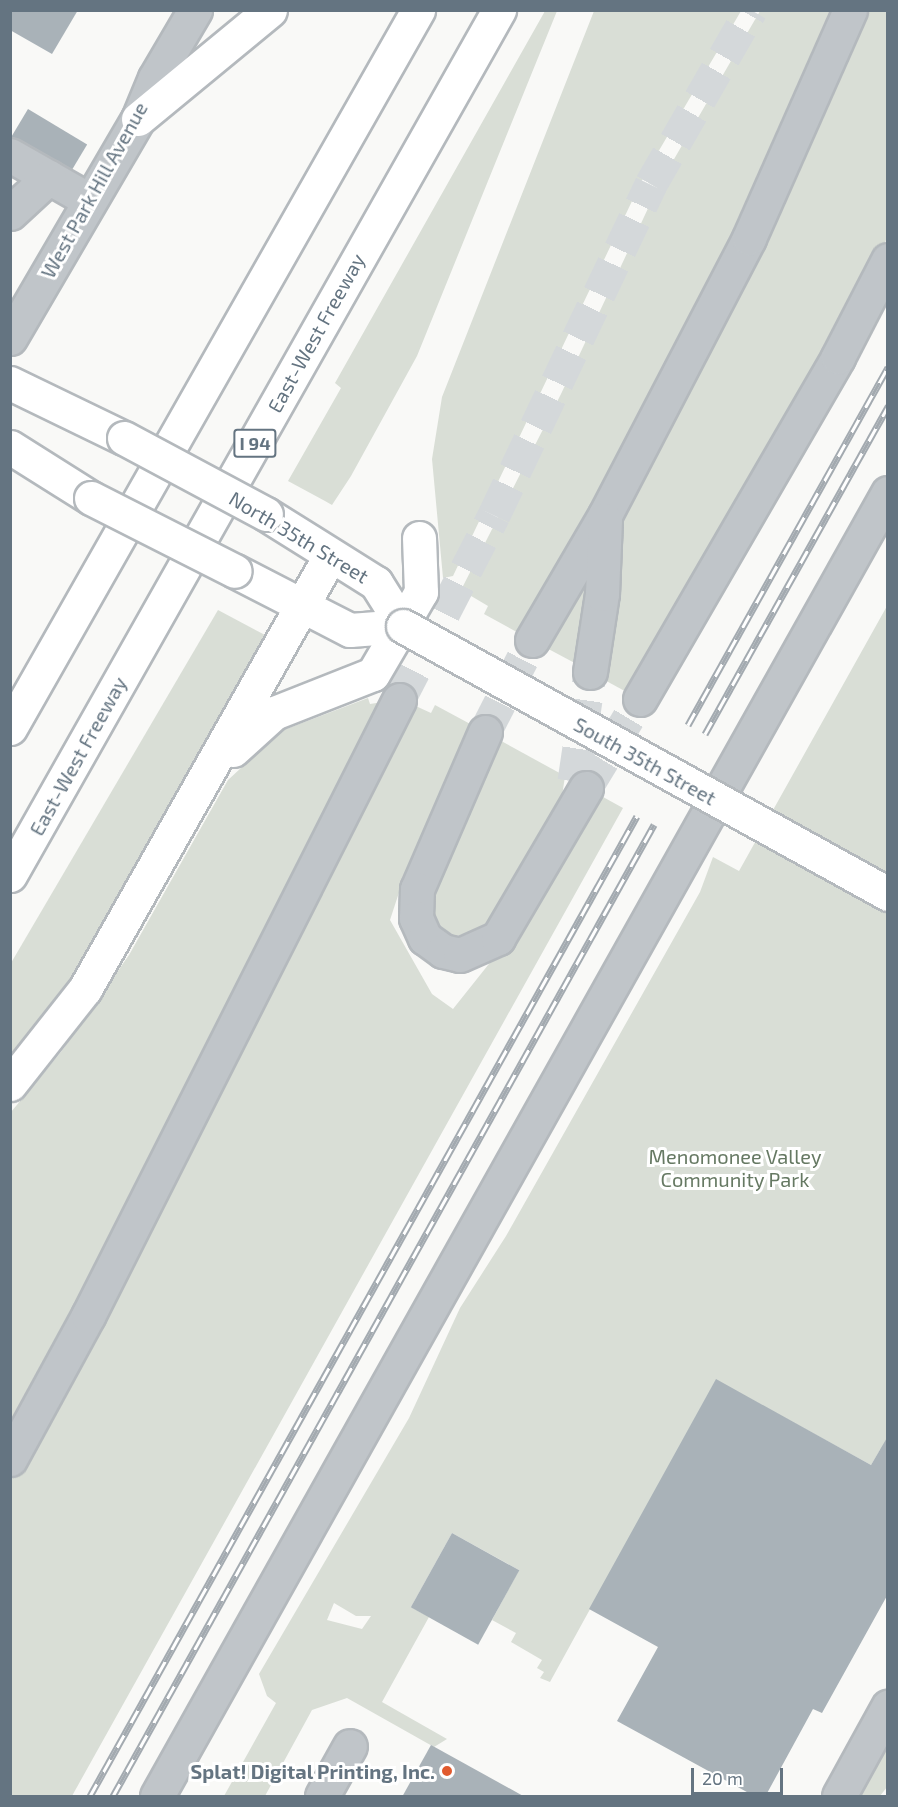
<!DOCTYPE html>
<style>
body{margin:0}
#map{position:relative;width:898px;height:1807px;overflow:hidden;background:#f9f9f7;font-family:"Exo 2",sans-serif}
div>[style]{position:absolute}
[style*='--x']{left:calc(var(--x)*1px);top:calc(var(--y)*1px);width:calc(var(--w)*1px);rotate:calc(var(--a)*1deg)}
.green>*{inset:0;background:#d9ded6}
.building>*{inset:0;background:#a9b2b8;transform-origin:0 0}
.minor-tunnel>*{height:33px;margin-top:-16.5px;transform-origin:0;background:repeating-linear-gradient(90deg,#d4d8da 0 33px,transparent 0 49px)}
.roads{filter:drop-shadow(2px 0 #b4b9bd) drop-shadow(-2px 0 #b4b9bd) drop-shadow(0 2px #b4b9bd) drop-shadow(0 -2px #b4b9bd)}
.minor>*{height:33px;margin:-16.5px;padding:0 16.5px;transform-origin:16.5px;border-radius:16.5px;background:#c0c5c9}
.major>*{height:33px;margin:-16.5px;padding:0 16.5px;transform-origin:16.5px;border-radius:16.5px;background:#fff}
.highway>*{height:33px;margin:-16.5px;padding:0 16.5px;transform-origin:16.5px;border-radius:16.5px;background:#fff}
.rail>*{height:7px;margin-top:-3.5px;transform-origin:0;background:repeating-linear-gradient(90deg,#fff 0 14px,#a3aab0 0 28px);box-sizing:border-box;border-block:2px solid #a3aab0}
.bridges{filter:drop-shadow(2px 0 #b4b9bd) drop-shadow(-2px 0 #b4b9bd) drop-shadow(0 2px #b4b9bd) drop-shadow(0 -2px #b4b9bd)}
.major-bridge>*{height:33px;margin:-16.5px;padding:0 16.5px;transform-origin:16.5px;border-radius:16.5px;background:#fff}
.dots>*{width:16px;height:16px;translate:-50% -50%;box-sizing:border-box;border:3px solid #fff;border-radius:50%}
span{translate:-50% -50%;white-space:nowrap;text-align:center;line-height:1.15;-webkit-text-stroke:6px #fff;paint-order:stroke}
.shield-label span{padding:2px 4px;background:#fff;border:2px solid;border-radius:4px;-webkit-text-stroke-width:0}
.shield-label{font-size:18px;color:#647481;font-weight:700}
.street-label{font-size:20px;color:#647481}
.park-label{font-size:20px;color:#667963}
.poi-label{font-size:20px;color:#647481;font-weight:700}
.right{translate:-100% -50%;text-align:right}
.frame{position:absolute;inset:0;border:12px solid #647481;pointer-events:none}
.scale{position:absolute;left:691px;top:1768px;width:92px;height:27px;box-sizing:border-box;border:3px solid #647481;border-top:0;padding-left:8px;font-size:18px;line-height:21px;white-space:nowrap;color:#647481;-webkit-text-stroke:4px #fff;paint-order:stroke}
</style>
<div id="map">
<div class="green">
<i style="clip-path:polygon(545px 11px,557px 11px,417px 356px,351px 476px,332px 505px,325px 501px,288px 481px,341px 388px,335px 383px)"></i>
<i style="clip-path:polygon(594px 11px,741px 11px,644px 176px,453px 576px,443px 578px,432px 459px,442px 397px)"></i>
<i style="clip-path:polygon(760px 11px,840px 11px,806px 94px,526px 637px,484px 614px,488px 606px,461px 590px,561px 394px,659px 185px)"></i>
<i style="clip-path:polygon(862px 11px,887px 11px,887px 238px,832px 353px,632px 695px,599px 677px,612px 527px)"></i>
<i style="clip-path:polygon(590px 563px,586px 669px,539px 644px)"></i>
<i style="clip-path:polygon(evenodd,887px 606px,887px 1454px,880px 1450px,871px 1465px,716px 1380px,550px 1682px,540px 1678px,544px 1672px,537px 1668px,542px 1660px,511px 1642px,516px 1633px,492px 1620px,519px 1570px,452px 1533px,411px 1607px,429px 1617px,382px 1702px,447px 1739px,434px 1747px,347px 1698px,312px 1710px,265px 1796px,224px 1796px,276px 1703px,267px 1696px,259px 1674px,409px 1418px,460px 1308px,506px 1236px,700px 892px,713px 857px,739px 871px,887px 606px,334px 1603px,356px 1616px,371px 1616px,362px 1629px,327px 1620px,334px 1603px)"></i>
<i style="clip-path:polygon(218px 610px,265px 635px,130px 883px,73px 976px,11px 1060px,11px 963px)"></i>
<i style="clip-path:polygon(368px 698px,370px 704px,389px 701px,11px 1442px,11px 1112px,61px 1052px,129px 955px,228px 780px,281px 731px)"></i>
<i style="clip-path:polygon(407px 702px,431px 713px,435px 705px,474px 726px,408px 865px,390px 920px,432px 994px,453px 1009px,496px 955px,594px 792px,623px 808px,72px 1796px,11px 1796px,11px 1474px)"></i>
<i style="clip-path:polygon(492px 736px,565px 776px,560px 810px,491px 920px,471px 933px,455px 936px,437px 925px,430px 905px,431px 875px)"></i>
<i style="clip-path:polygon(887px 1742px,887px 1787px,880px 1796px,858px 1796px)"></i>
</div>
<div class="building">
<i style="clip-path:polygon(10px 10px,78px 10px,52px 54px,10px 30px)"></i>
<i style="left:28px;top:109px;width:69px;height:32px;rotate:31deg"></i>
<i style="clip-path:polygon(716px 1379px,871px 1465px,888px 1436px,888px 1594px,822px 1713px,813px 1709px,765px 1797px,756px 1797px,617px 1721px,658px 1647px,589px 1609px)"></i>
<i style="left:452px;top:1533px;width:77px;height:85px;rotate:29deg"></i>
<i style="clip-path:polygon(431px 1745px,525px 1797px,402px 1797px)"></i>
</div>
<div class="minor-tunnel">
<i style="--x:399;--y:700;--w:208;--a:-62.8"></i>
<i style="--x:494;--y:515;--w:366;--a:-64.6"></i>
<i style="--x:651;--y:184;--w:201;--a:-60.1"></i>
<i style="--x:485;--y:732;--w:103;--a:-62.9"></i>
<i style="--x:574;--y:781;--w:110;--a:-81.6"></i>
<i style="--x:586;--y:788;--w:104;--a:-58.8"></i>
</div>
<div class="roads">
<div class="minor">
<i style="--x:10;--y:155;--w:91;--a:29.7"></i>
<i style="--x:10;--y:213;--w:53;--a:-42.7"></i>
<i style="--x:10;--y:338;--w:254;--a:-59.7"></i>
<i style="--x:138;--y:119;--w:44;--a:-67.5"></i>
<i style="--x:155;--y:78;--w:79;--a:-59.5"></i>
<i style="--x:532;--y:640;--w:145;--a:-59.7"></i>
<i style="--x:605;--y:515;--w:312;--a:-62.5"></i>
<i style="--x:749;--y:238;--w:249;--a:-66.1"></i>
<i style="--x:590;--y:672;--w:79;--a:-81.3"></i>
<i style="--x:602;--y:594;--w:74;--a:-87.7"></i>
<i style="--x:640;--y:699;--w:395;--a:-59.9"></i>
<i style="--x:838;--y:357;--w:109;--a:-62.7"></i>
<i style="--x:485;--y:732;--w:171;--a:113.4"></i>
<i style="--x:417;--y:889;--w:29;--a:92"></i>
<i style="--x:416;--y:918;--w:22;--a:66"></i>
<i style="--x:425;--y:938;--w:22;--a:36"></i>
<i style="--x:443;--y:951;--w:17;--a:13"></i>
<i style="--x:460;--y:955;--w:42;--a:-24.1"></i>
<i style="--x:498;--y:938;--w:174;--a:-59.6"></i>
<i style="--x:10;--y:1459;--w:163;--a:-61.4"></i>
<i style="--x:88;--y:1316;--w:690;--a:-63.21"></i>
<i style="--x:157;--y:1796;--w:1494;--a:-60.71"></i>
<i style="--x:322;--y:1796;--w:57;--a:-60.8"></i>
<i style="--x:839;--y:1796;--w:102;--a:-61.2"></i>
</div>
<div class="major">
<i style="--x:10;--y:383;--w:127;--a:25.8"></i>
<i style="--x:10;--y:447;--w:96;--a:32.2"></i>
<i style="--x:235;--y:571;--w:129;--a:27.2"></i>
<i style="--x:350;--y:630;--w:53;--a:-4.3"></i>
<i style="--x:403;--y:626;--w:51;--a:-122.1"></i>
<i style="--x:376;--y:583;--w:130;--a:-147.9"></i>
</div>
<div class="highway">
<i style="--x:138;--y:119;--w:171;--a:-39.5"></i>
<i style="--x:10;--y:728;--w:826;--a:-60.39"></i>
<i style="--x:233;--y:750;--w:55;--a:-42.1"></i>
<i style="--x:274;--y:713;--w:106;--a:-21.5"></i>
<i style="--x:373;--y:674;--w:95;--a:-59.7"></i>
<i style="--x:421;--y:592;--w:54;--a:-92.1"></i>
<i style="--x:10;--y:875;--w:994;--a:-60.52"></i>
<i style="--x:10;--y:1084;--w:121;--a:-51.7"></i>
<i style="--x:85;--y:989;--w:498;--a:-60.5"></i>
</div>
</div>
<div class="rail">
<i style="--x:688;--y:725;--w:410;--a:-60.8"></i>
<i style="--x:705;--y:734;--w:376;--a:-60.8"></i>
<i style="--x:90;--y:1796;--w:1122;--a:-60.83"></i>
<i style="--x:113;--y:1796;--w:1112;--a:-60.88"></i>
</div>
<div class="bridges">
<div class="major-bridge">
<i style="--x:124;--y:438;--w:161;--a:28.2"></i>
<i style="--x:91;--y:498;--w:161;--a:26.9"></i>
<i style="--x:403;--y:626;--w:554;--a:28.92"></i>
</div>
</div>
<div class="dots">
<i style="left:447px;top:1771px;background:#e15a2e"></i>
</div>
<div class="shield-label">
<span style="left:255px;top:443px">I 94</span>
</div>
<div class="street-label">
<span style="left:94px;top:190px;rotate:-61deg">West Park Hill Avenue</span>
<span style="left:316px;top:333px;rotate:-61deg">East-West Freeway</span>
<span style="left:299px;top:537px;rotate:31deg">North 35th Street</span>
<span style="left:78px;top:756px;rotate:-61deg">East-West Freeway</span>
<span style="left:645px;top:761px;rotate:29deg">South 35th Street</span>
</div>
<div class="park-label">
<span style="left:735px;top:1168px">Menomonee Valley<br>Community Park</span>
</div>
<div class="poi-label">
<span class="right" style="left:435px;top:1771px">Splat! Digital Printing, Inc.</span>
</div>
<div class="frame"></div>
<div class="scale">20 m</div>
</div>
